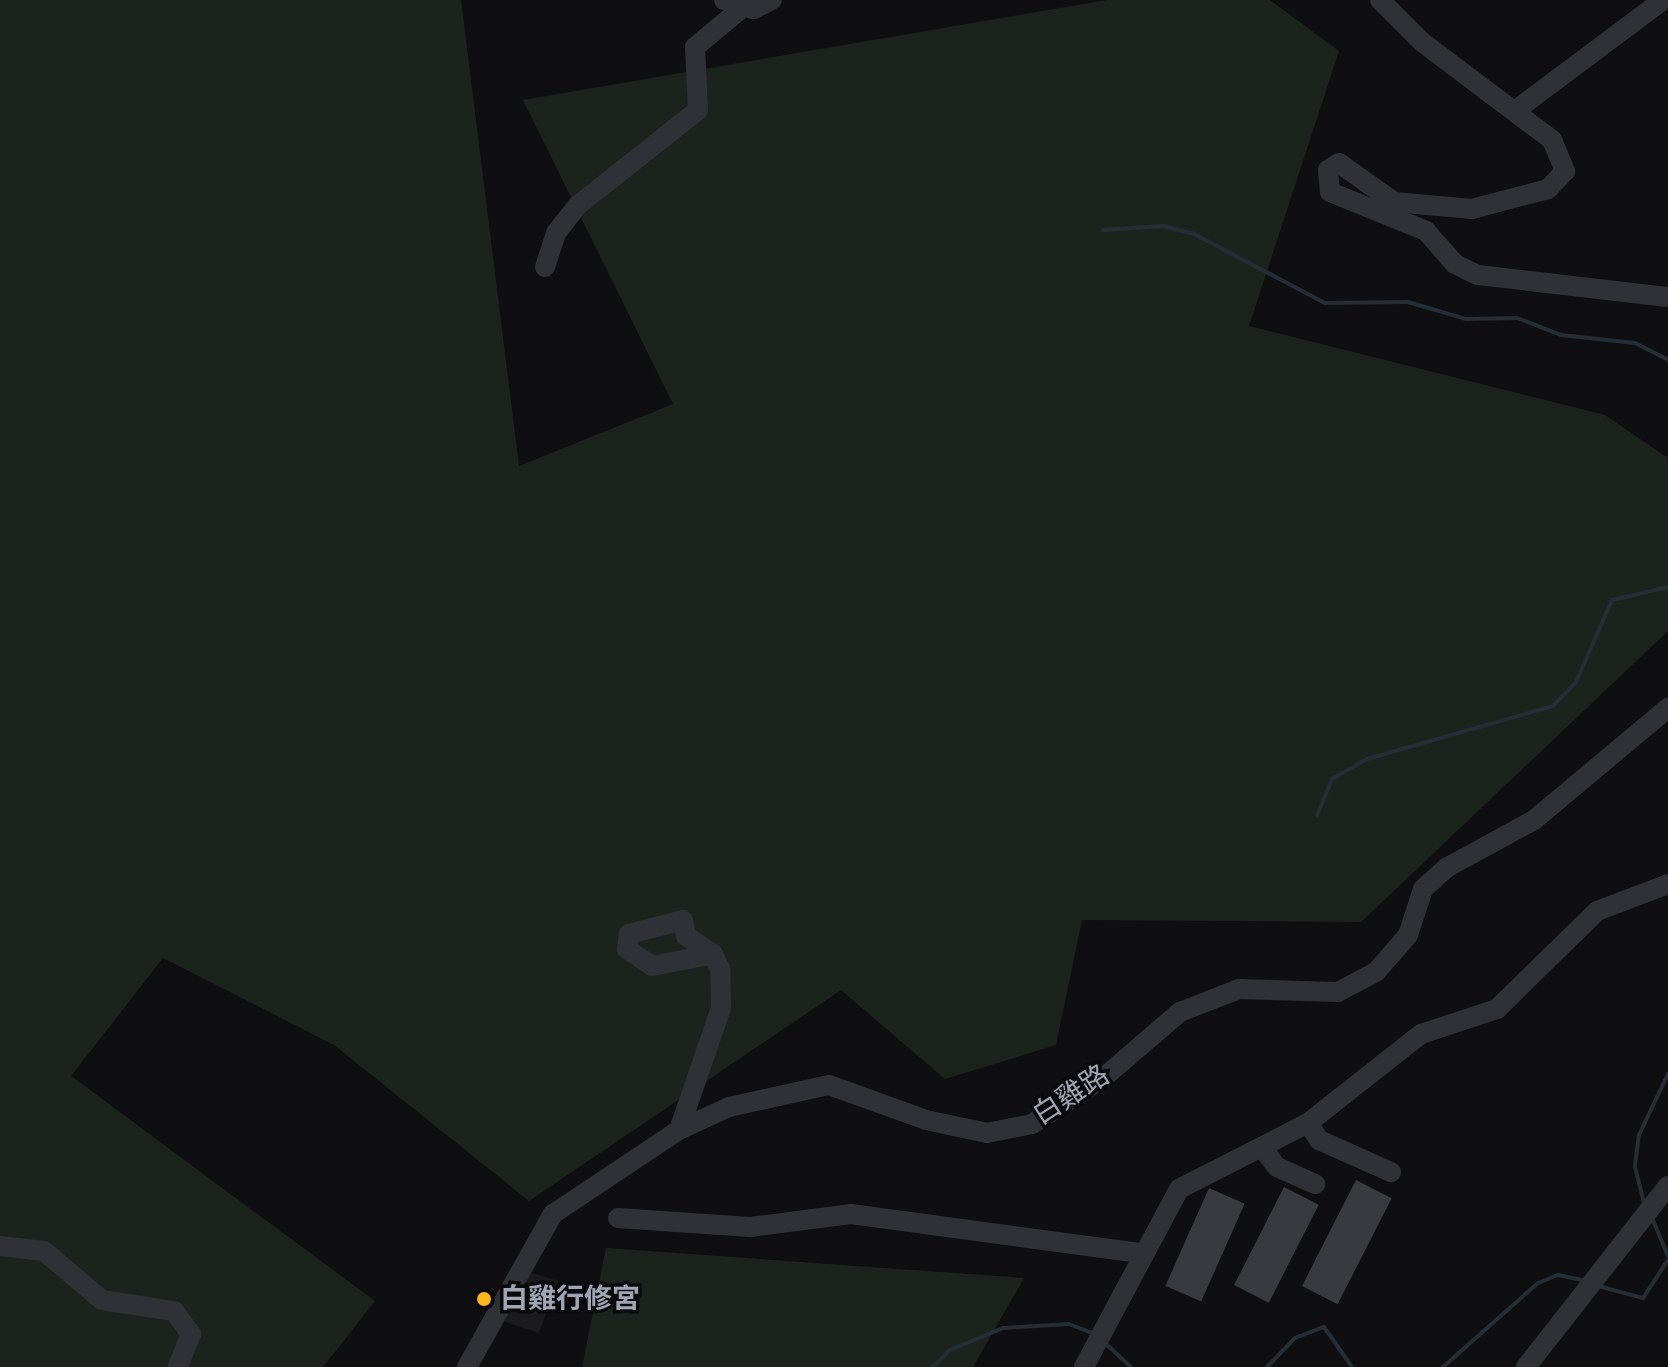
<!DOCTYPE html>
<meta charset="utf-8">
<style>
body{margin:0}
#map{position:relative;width:1668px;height:1367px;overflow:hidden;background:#0f0f11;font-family:Arial,"Noto Sans TC",sans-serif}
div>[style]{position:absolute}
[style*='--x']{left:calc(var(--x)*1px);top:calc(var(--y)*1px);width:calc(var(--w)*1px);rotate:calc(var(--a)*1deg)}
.built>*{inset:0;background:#1b1b1e}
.green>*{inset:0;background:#1c231d}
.stream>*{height:4px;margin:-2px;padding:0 2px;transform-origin:2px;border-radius:2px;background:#252d35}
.building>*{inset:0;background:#383a3f;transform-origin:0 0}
.minor>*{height:20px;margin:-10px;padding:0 10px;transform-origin:10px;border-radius:10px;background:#303136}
.dots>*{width:22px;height:22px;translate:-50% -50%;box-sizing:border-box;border:4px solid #0a0a0c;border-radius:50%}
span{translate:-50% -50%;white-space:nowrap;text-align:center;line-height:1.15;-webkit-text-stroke:7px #0a0a0c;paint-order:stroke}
.street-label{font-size:28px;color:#9fa5b3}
.poi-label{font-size:28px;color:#9fa5b3;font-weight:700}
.left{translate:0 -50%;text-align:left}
</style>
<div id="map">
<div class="built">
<i style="clip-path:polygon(528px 1272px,558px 1281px,539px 1333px,500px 1320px)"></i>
</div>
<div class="green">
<i style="clip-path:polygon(0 0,461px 0,519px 466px,673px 404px,523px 100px,1107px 0,1270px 0,1339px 51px,1249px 326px,1605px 415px,1668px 458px,1668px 631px,1361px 922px,1082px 920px,1056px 1045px,945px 1079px,841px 990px,529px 1201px,334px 1045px,163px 958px,71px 1076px,375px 1301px,323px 1367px,0 1367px)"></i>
<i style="clip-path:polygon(606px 1248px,1024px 1278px,973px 1367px,582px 1367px)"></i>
</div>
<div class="stream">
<i style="--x:1103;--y:230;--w:60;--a:-3.8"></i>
<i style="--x:1163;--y:226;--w:32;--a:14"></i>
<i style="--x:1194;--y:234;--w:148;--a:27.8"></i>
<i style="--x:1325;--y:303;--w:83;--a:-0.7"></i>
<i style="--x:1408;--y:302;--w:60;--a:16.3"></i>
<i style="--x:1466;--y:319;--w:51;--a:-1.1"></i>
<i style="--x:1517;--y:318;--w:47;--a:21.1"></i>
<i style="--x:1561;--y:335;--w:74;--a:6.2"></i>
<i style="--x:1635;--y:343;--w:37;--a:27"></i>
<i style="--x:1317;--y:815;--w:39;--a:-67"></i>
<i style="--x:1332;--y:779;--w:40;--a:-29.7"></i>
<i style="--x:1367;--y:759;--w:193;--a:-15.9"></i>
<i style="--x:1553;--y:706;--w:33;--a:-46"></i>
<i style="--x:1576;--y:682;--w:90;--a:-66.3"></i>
<i style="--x:1612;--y:600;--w:57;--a:-13.1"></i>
<i style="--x:1644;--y:1203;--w:38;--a:-104"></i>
<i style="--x:1635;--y:1166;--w:31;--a:-83"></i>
<i style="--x:1639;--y:1135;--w:68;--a:-64.6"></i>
<i style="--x:1652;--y:1218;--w:41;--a:67.2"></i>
<i style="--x:1598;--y:1286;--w:47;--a:14.9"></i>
<i style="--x:1643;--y:1298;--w:45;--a:-56.7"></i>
<i style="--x:1103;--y:1341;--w:38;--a:43"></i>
<i style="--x:933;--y:1367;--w:24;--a:-45"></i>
<i style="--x:950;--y:1350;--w:57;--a:-22.5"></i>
<i style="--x:1003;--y:1328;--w:66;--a:-3.5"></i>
<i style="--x:1069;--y:1324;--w:26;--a:21"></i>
<i style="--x:1267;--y:1367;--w:40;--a:-46"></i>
<i style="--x:1295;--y:1338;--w:31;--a:-21"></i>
<i style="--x:1324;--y:1327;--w:49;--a:55"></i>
<i style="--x:1443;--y:1367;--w:127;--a:-41.5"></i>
<i style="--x:1538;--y:1283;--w:22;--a:-22"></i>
<i style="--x:1558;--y:1275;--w:29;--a:12"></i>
</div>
<div class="building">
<i style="left:1356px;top:1180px;width:40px;height:119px;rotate:27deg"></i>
<i style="left:1284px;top:1187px;width:39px;height:110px;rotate:27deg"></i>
<i style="left:1209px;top:1188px;width:39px;height:107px;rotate:24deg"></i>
</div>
<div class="minor">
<i style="--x:724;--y:0;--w:31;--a:17"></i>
<i style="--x:754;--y:9;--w:20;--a:-27"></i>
<i style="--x:1380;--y:0;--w:59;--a:45"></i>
<i style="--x:1422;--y:42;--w:163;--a:37"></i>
<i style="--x:1552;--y:140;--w:34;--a:67"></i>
<i style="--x:1565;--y:171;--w:25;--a:133"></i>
<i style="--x:1548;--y:189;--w:79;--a:165.3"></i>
<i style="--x:1472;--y:209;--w:78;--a:-174.9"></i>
<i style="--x:1394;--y:202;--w:67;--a:-144.7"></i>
<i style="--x:1339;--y:163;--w:13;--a:148"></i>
<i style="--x:1328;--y:170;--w:22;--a:85"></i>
<i style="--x:1330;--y:192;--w:104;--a:22.1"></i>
<i style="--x:1426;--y:231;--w:44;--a:48.7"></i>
<i style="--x:1455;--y:264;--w:25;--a:26"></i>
<i style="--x:1478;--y:275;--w:191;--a:6.6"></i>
<i style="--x:1516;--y:110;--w:184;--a:-36.8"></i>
<i style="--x:545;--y:267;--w:36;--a:-72"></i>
<i style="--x:556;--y:233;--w:34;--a:-52"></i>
<i style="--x:577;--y:206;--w:154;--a:-38.4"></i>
<i style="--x:698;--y:110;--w:63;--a:-92.7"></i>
<i style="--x:695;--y:47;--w:61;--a:-39.7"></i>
<i style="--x:1308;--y:1123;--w:20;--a:57"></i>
<i style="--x:1319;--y:1140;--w:79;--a:24"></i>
<i style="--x:679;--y:1130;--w:129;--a:-71"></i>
<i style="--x:721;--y:1008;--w:39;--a:-91"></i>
<i style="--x:720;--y:969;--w:17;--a:-115"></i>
<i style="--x:713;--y:954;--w:32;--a:-146"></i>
<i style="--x:686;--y:936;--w:16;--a:-101"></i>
<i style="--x:683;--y:920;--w:56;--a:165.5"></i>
<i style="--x:629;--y:934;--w:15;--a:98"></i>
<i style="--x:627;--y:949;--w:30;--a:34"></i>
<i style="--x:652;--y:966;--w:62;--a:-11.1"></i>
<i style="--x:1264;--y:1150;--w:21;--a:53"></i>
<i style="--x:1277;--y:1167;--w:42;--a:24.1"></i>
<i style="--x:618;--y:1218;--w:132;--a:3.9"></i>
<i style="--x:750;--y:1227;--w:102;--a:-7.3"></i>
<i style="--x:851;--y:1214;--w:293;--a:7.7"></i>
<i style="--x:0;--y:1246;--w:44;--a:6.5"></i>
<i style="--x:44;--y:1251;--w:76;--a:40.2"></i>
<i style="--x:102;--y:1300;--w:73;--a:8.7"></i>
<i style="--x:174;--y:1311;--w:29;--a:54"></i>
<i style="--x:191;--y:1334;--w:35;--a:112"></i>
<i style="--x:467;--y:1367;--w:176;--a:-60.7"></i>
<i style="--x:553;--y:1214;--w:151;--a:-33.7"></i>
<i style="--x:679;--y:1130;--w:55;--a:-24.7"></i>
<i style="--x:729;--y:1107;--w:102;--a:-12.4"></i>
<i style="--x:829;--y:1085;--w:103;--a:19.8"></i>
<i style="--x:926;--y:1120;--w:62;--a:12"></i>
<i style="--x:987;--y:1133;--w:46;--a:-11.3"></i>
<i style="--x:1032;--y:1124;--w:83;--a:-32.7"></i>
<i style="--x:1102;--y:1079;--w:103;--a:-40.7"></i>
<i style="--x:1180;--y:1012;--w:63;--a:-21.3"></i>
<i style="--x:1239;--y:989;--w:99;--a:1.7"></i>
<i style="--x:1338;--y:992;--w:43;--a:-27.8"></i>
<i style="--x:1376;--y:972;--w:49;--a:-49.1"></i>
<i style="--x:1408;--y:935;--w:48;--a:-71.9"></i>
<i style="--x:1423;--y:889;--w:31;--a:-42"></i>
<i style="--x:1446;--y:868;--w:100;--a:-28.6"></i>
<i style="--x:1534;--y:820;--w:175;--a:-39.9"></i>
<i style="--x:1084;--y:1367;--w:202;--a:-61.9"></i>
<i style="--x:1179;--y:1189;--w:145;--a:-27.1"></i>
<i style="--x:1308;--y:1123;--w:144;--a:-38.2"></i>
<i style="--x:1421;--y:1034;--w:80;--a:-18.2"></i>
<i style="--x:1497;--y:1009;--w:140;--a:-44.4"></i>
<i style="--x:1597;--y:911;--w:76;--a:-20.8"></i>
<i style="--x:1526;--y:1367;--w:230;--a:-51.9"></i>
</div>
<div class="dots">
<i style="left:484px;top:1299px;background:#fbb61d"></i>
</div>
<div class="street-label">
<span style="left:1071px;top:1095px;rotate:-33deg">白雞路</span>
</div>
<div class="poi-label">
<span class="left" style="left:500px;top:1299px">白雞行修宮</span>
</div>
</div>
